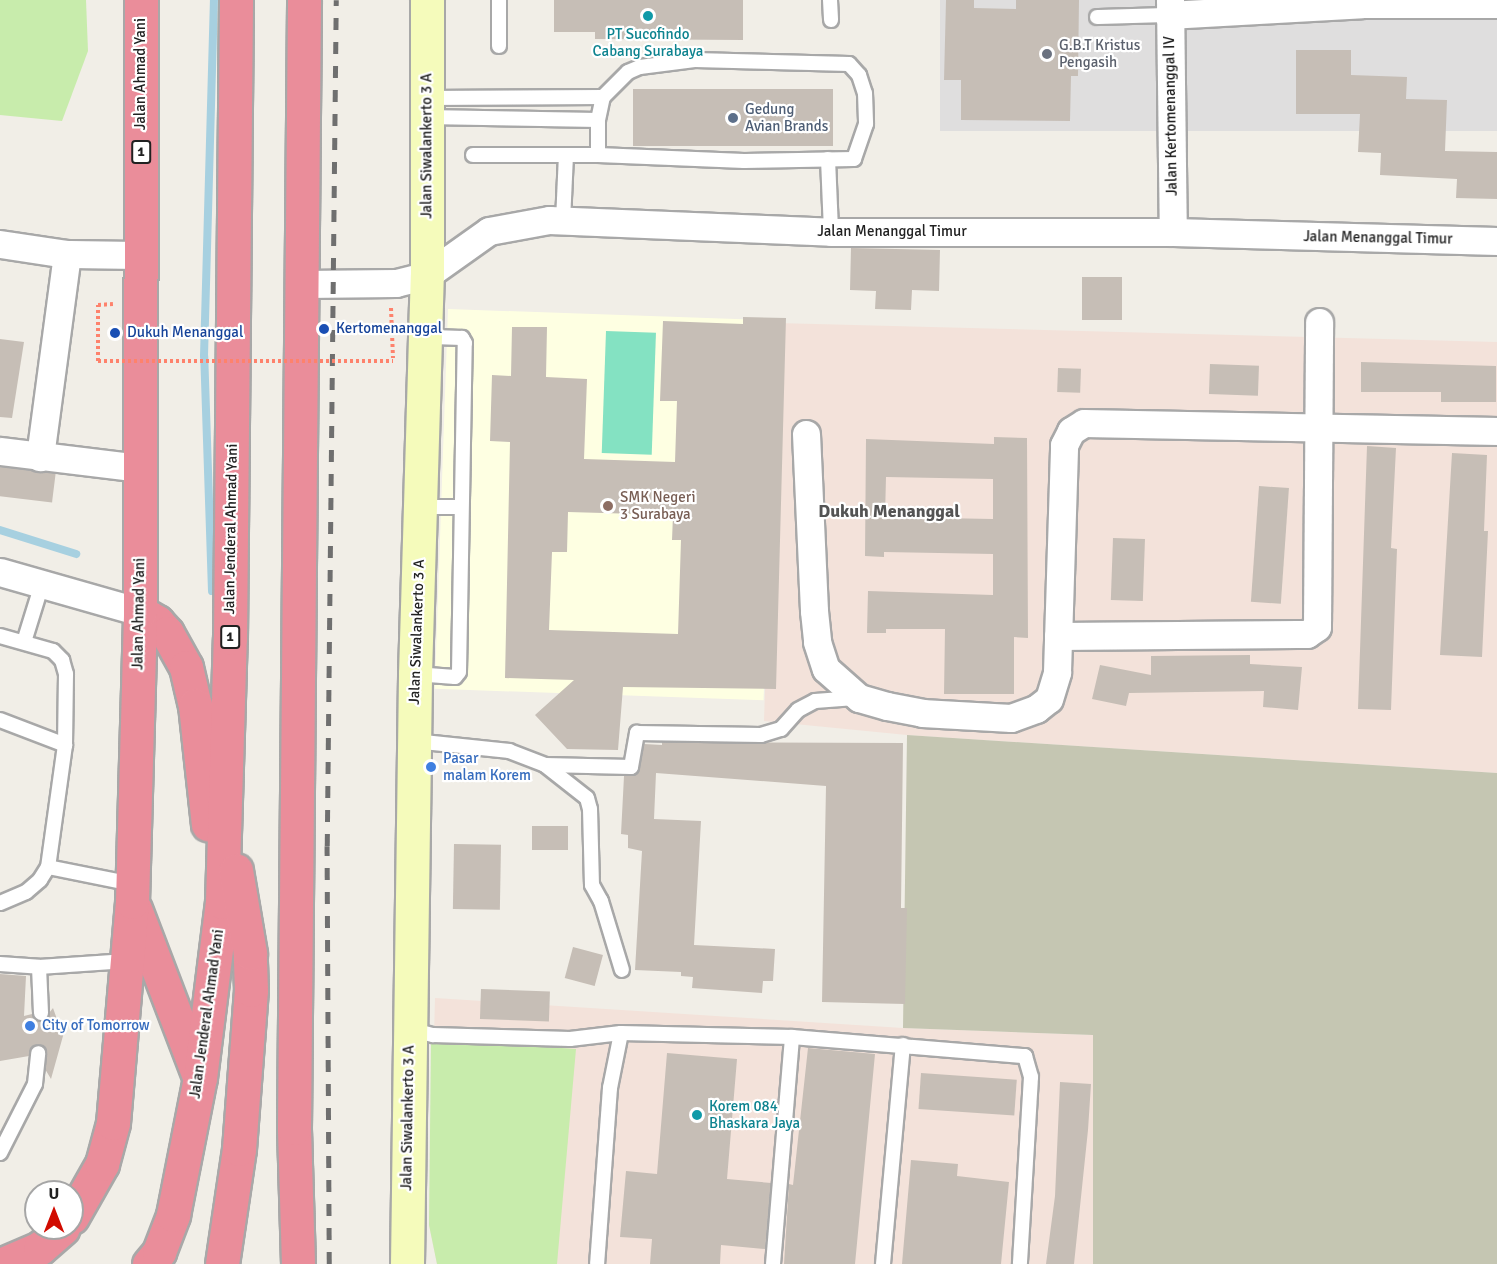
<!DOCTYPE html>
<style>
body{margin:0}
#map{position:relative;width:1497px;height:1264px;overflow:hidden;background:#f1eee7;font-family:Signika,sans-serif}
div>[style]{position:absolute}
[style*='--x']{left:calc(var(--x)*1px);top:calc(var(--y)*1px);width:calc(var(--w)*1px);rotate:calc(var(--a)*1deg)}
.residential>*{inset:0;background:#dfdede;transform-origin:0 0}
.education>*{inset:0;background:#feffe2;transform-origin:0 0}
.military>*{inset:0;background:#f3e2da}
.construction>*{inset:0;background:#c5c6b2}
.grass>*{inset:0;background:#c8ecac}
.pitch>*{inset:0;background:#84e2c2;transform-origin:0 0}
.stream>*{height:8px;margin:-4px;padding:0 4px;transform-origin:4px;border-radius:4px;background:#a7d0e0}
.building>*{inset:0;background:#c6beb6;transform-origin:0 0}
.path>*{height:4px;margin-top:-2px;transform-origin:0;background:repeating-linear-gradient(90deg,#fe826c 0 3px,transparent 0 6px)}
.roads{filter:drop-shadow(2px 0 #a8a8a8) drop-shadow(-2px 0 #a8a8a8) drop-shadow(0 2px #a8a8a8) drop-shadow(0 -2px #a8a8a8)}
.lane>*{height:14px;margin:-7px;padding:0 7px;transform-origin:7px;border-radius:7px;background:#fff}
.street>*{height:27px;margin:-13.5px;padding:0 13.5px;transform-origin:13.5px;border-radius:13.5px;background:#fff}
.secondary>*{height:33px;margin:-16.5px;padding:0 16.5px;transform-origin:16.5px;border-radius:16.5px;background:#f5fbbb}
.highway>*{height:33px;margin:-16.5px;padding:0 16.5px;transform-origin:16.5px;border-radius:16.5px;background:#ea8d9a}
.rail>*{height:4.5px;margin-top:-2.25px;transform-origin:0;background:repeating-linear-gradient(90deg,#6f6f6f 0 12px,transparent 0 24px)}
.path-bridge>*{height:4px;margin-top:-2px;transform-origin:0;background:repeating-linear-gradient(90deg,#fe826c 0 3px,transparent 0 6px)}
.dots>*{width:16px;height:16px;translate:-50% -50%;box-sizing:border-box;border:3px solid #fff;border-radius:50%}
span{translate:-50% -50%;white-space:nowrap;text-align:center;line-height:1.15;-webkit-text-stroke:4.5px #fff;paint-order:stroke}
.shield-label span{padding:2px 4px;background:#fff;border:2px solid;border-radius:4px;-webkit-text-stroke-width:0}
.shield-label{font-size:14px;color:#212121;font-weight:700}
.culture-label{font-size:15px;color:#0d838f}
.left{translate:0 -50%;text-align:left}
.worship-label{font-size:15px;color:#5b616d}
.street-label{font-size:15px;color:#212121}
.service-label{font-size:15px;color:#4e5e75}
.transit-label{font-size:15px;color:#164399}
.education-label{font-size:15px;color:#785e54}
.shop-label{font-size:15px;color:#366cbe}
.quarter-label{font-size:18px;color:#545454;font-weight:700}
.north{position:absolute;left:24px;top:1180px;width:60px;height:60px;box-sizing:border-box;background:#fff;border:2px solid #a6a6a6;border-radius:50%;rotate:0deg;font-size:16px;font-weight:700;line-height:24px;text-align:center;color:#212121}
.north::after{content:'';display:block;margin:auto;width:21px;height:27px;background:#d10b00;clip-path:polygon(50% 0,100% 100%,50% 72%,0 100%)}
</style>
<div id="map">
<div class="residential">
<i style="left:940px;top:0;width:557px;height:131px"></i>
</div>
<div class="education">
<i style="left:448px;top:309px;width:329px;height:380px;rotate:2deg"></i>
</div>
<div class="military">
<i style="clip-path:polygon(777px 323px,1497px 342px,1497px 773px,907px 735px,764px 721px)"></i>
<i style="clip-path:polygon(435px 998px,903px 1028px,1093px 1035px,1093px 1264px,437px 1264px,429px 1225px)"></i>
</div>
<div class="construction">
<i style="clip-path:polygon(907px 735px,1497px 773px,1497px 1264px,1093px 1264px,1093px 1035px,903px 1028px)"></i>
</div>
<div class="grass">
<i style="clip-path:polygon(0 0,86px 0,88px 51px,62px 121px,0 115px)"></i>
<i style="clip-path:polygon(431px 1039px,576px 1049px,557px 1264px,437px 1264px,429px 1225px)"></i>
</div>
<div class="pitch">
<i style="left:606px;top:331px;width:50px;height:122px;rotate:2deg"></i>
</div>
<div class="stream">
<i style="--x:0;--y:530;--w:80;--a:17.5"></i>
<i style="--x:212;--y:591;--w:235;--a:-91.9"></i>
<i style="--x:204;--y:356;--w:356;--a:-88.4"></i>
</div>
<div class="building">
<i style="clip-path:polygon(554px 0,743px 0,743px 40px,595px 39px,595px 32px,554px 32px)"></i>
<i style="clip-path:polygon(946px 0,974px 0,974px 8px,1016px 9px,1016px 0,1079px 0,1078px 76px,1071px 76px,1070px 121px,961px 120px,961px 80px,944px 80px)"></i>
<i style="clip-path:polygon(1296px 50px,1351px 50px,1351px 75px,1407px 77px,1406px 99px,1447px 100px,1445px 151px,1497px 152px,1497px 199px,1456px 198px,1457px 179px,1380px 175px,1381px 153px,1358px 152px,1360px 114px,1296px 114px)"></i>
<i style="left:633px;top:89px;width:200px;height:57px"></i>
<i style="clip-path:polygon(851px 248px,940px 250px,939px 291px,912px 290px,911px 310px,875px 309px,876px 291px,850px 290px)"></i>
<i style="left:1082px;top:277px;width:40px;height:43px"></i>
<i style="clip-path:polygon(evenodd,743px 317px,786px 318px,776px 689px,623px 687px,618px 750px,567px 749px,535px 715px,574px 680px,505px 678px,510px 442px,490px 441px,492px 375px,511px 376px,512px 327px,547px 327px,546px 377px,587px 379px,584px 459px,675px 462px,677px 401px,660px 401px,663px 321px,743px 324px,743px 317px,568px 512px,673px 515px,672px 540px,681px 540px,678px 634px,549px 630px,552px 552px,567px 552px,568px 512px)"></i>
<i style="clip-path:polygon(0 339px,24px 342px,12px 418px,0 417px)"></i>
<i style="clip-path:polygon(1361px 362px,1496px 366px,1496px 402px,1441px 402px,1441px 392px,1361px 392px)"></i>
<i style="left:1210px;top:364px;width:49px;height:30px;rotate:2deg"></i>
<i style="left:1058px;top:368px;width:23px;height:24px;rotate:2deg"></i>
<i style="clip-path:polygon(evenodd,994px 437px,1027px 438px,1028px 638px,1014px 637px,1014px 694px,944px 694px,945px 629px,886px 629px,886px 633px,867px 633px,868px 591px,993px 595px,993px 554px,884px 552px,884px 557px,865px 556px,866px 439px,994px 444px,994px 437px,886px 477px,993px 479px,993px 519px,885px 517px,886px 477px)"></i>
<i style="clip-path:polygon(1367px 446px,1396px 448px,1391px 548px,1397px 549px,1391px 710px,1358px 709px)"></i>
<i style="clip-path:polygon(1452px 453px,1487px 455px,1484px 531px,1488px 531px,1482px 657px,1440px 655px)"></i>
<i style="left:0;top:467px;width:56px;height:29px;rotate:7deg"></i>
<i style="left:1259px;top:486px;width:30px;height:116px;rotate:4deg"></i>
<i style="left:1113px;top:538px;width:32px;height:62px;rotate:2deg"></i>
<i style="clip-path:polygon(1250px 655px,1250px 664px,1302px 667px,1298px 710px,1263px 707px,1264px 691px,1129px 693px,1126px 706px,1092px 699px,1100px 665px,1151px 675px,1151px 656px)"></i>
<i style="clip-path:polygon(662px 742px,903px 743px,901px 908px,907px 908px,905px 1004px,822px 1002px,826px 786px,656px 773px,654px 819px,701px 821px,694px 945px,775px 949px,773px 981px,763px 981px,762px 993px,692px 988px,693px 977px,681px 976px,681px 972px,635px 970px,642px 851px,628px 848px,628px 835px,621px 834px,624px 776px,638px 772px,644px 744px,662px 745px)"></i>
<i style="left:532px;top:826px;width:36px;height:24px"></i>
<i style="left:454px;top:844px;width:47px;height:65px;rotate:1deg"></i>
<i style="left:573px;top:947px;width:31px;height:32px;rotate:15deg"></i>
<i style="clip-path:polygon(0 974px,26px 976px,24px 1016px,32px 1014px,42px 1022px,53px 1008px,63px 1036px,51px 1079px,45px 1069px,46px 1050px,39px 1044px,31px 1047px,29px 1056px,0 1061px)"></i>
<i style="left:481px;top:989px;width:69px;height:30px;rotate:2deg"></i>
<i style="clip-path:polygon(808px 1048px,875px 1054px,855px 1264px,784px 1264px,789px 1184px,793px 1185px)"></i>
<i style="clip-path:polygon(667px 1053px,737px 1059px,727px 1179px,771px 1183px,765px 1249px,721px 1245px,720px 1264px,650px 1264px,652px 1239px,620px 1237px,626px 1171px,657px 1174px)"></i>
<i style="left:921px;top:1073px;width:96px;height:36px;rotate:4deg"></i>
<i style="clip-path:polygon(1060px 1082px,1091px 1084px,1088px 1130px,1074px 1264px,1046px 1264px,1055px 1196px)"></i>
<i style="clip-path:polygon(911px 1160px,958px 1164px,957px 1176px,1009px 1182px,1001px 1264px,902px 1264px)"></i>
</div>
<div class="path">
<i style="--x:391;--y:308;--w:50;--a:87.7"></i>
<i style="--x:98;--y:361;--w:56;--a:-90"></i>
<i style="--x:98;--y:305;--w:15;--a:-4"></i>
</div>
<div class="roads">
<div class="lane">
<i style="--x:499;--y:0;--w:46;--a:90"></i>
<i style="--x:830;--y:0;--w:20;--a:87"></i>
<i style="--x:1097;--y:17;--w:71;--a:-1.6"></i>
<i style="--x:695;--y:60;--w:154;--a:1.5"></i>
<i style="--x:849;--y:64;--w:15;--a:48"></i>
<i style="--x:859;--y:75;--w:19;--a:72"></i>
<i style="--x:865;--y:93;--w:31;--a:88"></i>
<i style="--x:866;--y:124;--w:37;--a:109"></i>
<i style="--x:854;--y:159;--w:110;--a:179"></i>
<i style="--x:744;--y:161;--w:146;--a:-177.6"></i>
<i style="--x:598;--y:155;--w:35;--a:-90"></i>
<i style="--x:598;--y:120;--w:24;--a:-78"></i>
<i style="--x:603;--y:97;--w:35;--a:-45"></i>
<i style="--x:628;--y:72;--w:13;--a:-23"></i>
<i style="--x:640;--y:67;--w:55;--a:-7.3"></i>
<i style="--x:426;--y:98;--w:177;--a:-0.3"></i>
<i style="--x:426;--y:117;--w:172;--a:1"></i>
<i style="--x:473;--y:155;--w:125;--a:0"></i>
<i style="--x:828;--y:159;--w:73;--a:87.6"></i>
<i style="--x:563;--y:221;--w:65;--a:-87.4"></i>
<i style="--x:420;--y:507;--w:41;--a:0"></i>
<i style="--x:0;--y:636;--w:55;--a:15.8"></i>
<i style="--x:53;--y:651;--w:13;--a:45"></i>
<i style="--x:62;--y:660;--w:15;--a:74"></i>
<i style="--x:66;--y:674;--w:71;--a:90.8"></i>
<i style="--x:65;--y:745;--w:123;--a:97.9"></i>
<i style="--x:48;--y:867;--w:15;--a:122"></i>
<i style="--x:40;--y:880;--w:18;--a:139"></i>
<i style="--x:26;--y:892;--w:28;--a:157"></i>
<i style="--x:24;--y:642;--w:61;--a:-72.8"></i>
<i style="--x:415;--y:674;--w:40;--a:4.3"></i>
<i style="--x:455;--y:677;--w:6;--a:-51"></i>
<i style="--x:459;--y:672;--w:329;--a:-89"></i>
<i style="--x:465;--y:343;--w:6;--a:-121"></i>
<i style="--x:462;--y:338;--w:36;--a:-178"></i>
<i style="--x:0;--y:720;--w:70;--a:21"></i>
<i style="--x:414;--y:741;--w:96;--a:6"></i>
<i style="--x:509;--y:751;--w:39;--a:21"></i>
<i style="--x:545;--y:765;--w:53;--a:38.2"></i>
<i style="--x:587;--y:798;--w:11;--a:75"></i>
<i style="--x:590;--y:809;--w:76;--a:88.5"></i>
<i style="--x:592;--y:885;--w:18;--a:61"></i>
<i style="--x:601;--y:901;--w:72;--a:73.1"></i>
<i style="--x:545;--y:765;--w:86;--a:1.3"></i>
<i style="--x:631;--y:767;--w:35;--a:-80"></i>
<i style="--x:637;--y:733;--w:124;--a:0.9"></i>
<i style="--x:761;--y:735;--w:21;--a:-17"></i>
<i style="--x:781;--y:729;--w:25;--a:-48"></i>
<i style="--x:798;--y:710;--w:19;--a:-28"></i>
<i style="--x:815;--y:701;--w:40;--a:-4.3"></i>
<i style="--x:48;--y:867;--w:87;--a:11.3"></i>
<i style="--x:0;--y:964;--w:39;--a:4"></i>
<i style="--x:39;--y:967;--w:88;--a:-3.9"></i>
<i style="--x:39;--y:967;--w:46;--a:87.5"></i>
<i style="--x:410;--y:1029;--w:24;--a:15"></i>
<i style="--x:433;--y:1035;--w:137;--a:1.7"></i>
<i style="--x:570;--y:1039;--w:51;--a:-6.7"></i>
<i style="--x:621;--y:1033;--w:56;--a:101.3"></i>
<i style="--x:610;--y:1088;--w:176;--a:94.2"></i>
<i style="--x:621;--y:1033;--w:171;--a:1.3"></i>
<i style="--x:792;--y:1037;--w:234;--a:4.7"></i>
<i style="--x:1025;--y:1056;--w:22;--a:74"></i>
<i style="--x:1031;--y:1077;--w:187;--a:93.4"></i>
<i style="--x:0;--y:1153;--w:77;--a:-63.1"></i>
<i style="--x:35;--y:1084;--w:31;--a:-84"></i>
<i style="--x:773;--y:1264;--w:228;--a:-85.2"></i>
<i style="--x:883;--y:1264;--w:220;--a:-84.8"></i>
</div>
<div class="street">
<i style="--x:1170;--y:0;--w:232;--a:89.3"></i>
<i style="--x:1168;--y:15;--w:194;--a:-3.2"></i>
<i style="--x:1362;--y:4;--w:135;--a:0"></i>
<i style="--x:0;--y:244;--w:68;--a:8.5"></i>
<i style="--x:67;--y:254;--w:205;--a:97.6"></i>
<i style="--x:67;--y:254;--w:74;--a:0.8"></i>
<i style="--x:304;--y:284;--w:92;--a:-0.6"></i>
<i style="--x:396;--y:283;--w:32;--a:-14"></i>
<i style="--x:427;--y:275;--w:76;--a:-35.4"></i>
<i style="--x:489;--y:231;--w:61;--a:-10.4"></i>
<i style="--x:549;--y:220;--w:282;--a:2.4"></i>
<i style="--x:831;--y:232;--w:342;--a:0"></i>
<i style="--x:1173;--y:232;--w:324;--a:1.6"></i>
<i style="--x:806;--y:434;--w:177;--a:87.4"></i>
<i style="--x:814;--y:611;--w:31;--a:84"></i>
<i style="--x:817;--y:642;--w:28;--a:72"></i>
<i style="--x:826;--y:669;--w:44;--a:41.3"></i>
<i style="--x:859;--y:698;--w:29;--a:16"></i>
<i style="--x:887;--y:706;--w:36;--a:11"></i>
<i style="--x:922;--y:713;--w:89;--a:3.2"></i>
<i style="--x:1011;--y:718;--w:27;--a:-20"></i>
<i style="--x:1036;--y:709;--w:16;--a:-38"></i>
<i style="--x:1049;--y:699;--w:28;--a:-73"></i>
<i style="--x:1057;--y:672;--w:227;--a:-88.2"></i>
<i style="--x:1064;--y:445;--w:16;--a:-63"></i>
<i style="--x:1071;--y:431;--w:15;--a:-32"></i>
<i style="--x:1084;--y:423;--w:413;--a:1.1"></i>
<i style="--x:0;--y:451;--w:141;--a:6.9"></i>
<i style="--x:0;--y:572;--w:146;--a:15.9"></i>
<i style="--x:1058;--y:636;--w:239;--a:-0.5"></i>
<i style="--x:1297;--y:634;--w:10;--a:0"></i>
<i style="--x:1307;--y:634;--w:12;--a:-35"></i>
<i style="--x:1317;--y:627;--w:305;--a:-89.6"></i>
</div>
<div class="secondary">
<i style="--x:407;--y:1264;--w:590;--a:-89.22"></i>
<i style="--x:415;--y:674;--w:399;--a:-88.3"></i>
<i style="--x:427;--y:275;--w:275;--a:-90"></i>
</div>
<div class="highway">
<i style="--x:140;--y:612;--w:20;--a:30"></i>
<i style="--x:157;--y:622;--w:15;--a:48"></i>
<i style="--x:167;--y:633;--w:39;--a:61"></i>
<i style="--x:186;--y:667;--w:39;--a:77"></i>
<i style="--x:195;--y:705;--w:120;--a:83.8"></i>
<i style="--x:135;--y:909;--w:177;--a:69.1"></i>
<i style="--x:72;--y:1217;--w:61;--a:-60.5"></i>
<i style="--x:102;--y:1164;--w:42;--a:-75"></i>
<i style="--x:113;--y:1123;--w:222;--a:-85.1"></i>
<i style="--x:132;--y:902;--w:290;--a:-88.4"></i>
<i style="--x:140;--y:612;--w:612;--a:-89.91"></i>
<i style="--x:3;--y:1264;--w:40;--a:-23.4"></i>
<i style="--x:40;--y:1248;--w:30;--a:-41"></i>
<i style="--x:149;--y:1264;--w:16;--a:-50"></i>
<i style="--x:159;--y:1252;--w:40;--a:-69"></i>
<i style="--x:173;--y:1215;--w:140;--a:-78.9"></i>
<i style="--x:200;--y:1078;--w:177;--a:-82.9"></i>
<i style="--x:222;--y:902;--w:264;--a:-88.3"></i>
<i style="--x:230;--y:638;--w:638;--a:-89.46"></i>
<i style="--x:222;--y:1264;--w:116;--a:-81.6"></i>
<i style="--x:239;--y:1149;--w:159;--a:-85.7"></i>
<i style="--x:251;--y:990;--w:37;--a:-92"></i>
<i style="--x:250;--y:953;--w:84;--a:-99.6"></i>
<i style="--x:298;--y:1264;--w:136;--a:-91.7"></i>
<i style="--x:294;--y:1128;--w:1128;--a:-89.49"></i>
</div>
</div>
<div class="rail">
<i style="--x:329;--y:1264;--w:418;--a:-90.3"></i>
<i style="--x:327;--y:846;--w:846;--a:-89.39"></i>
</div>
<div class="path-bridge">
<i style="--x:98;--y:361;--w:295;--a:0"></i>
</div>
<div class="dots">
<i style="left:648px;top:16px;background:#0f9aa8"></i>
<i style="left:1047px;top:54px;background:#6b7280"></i>
<i style="left:733px;top:118px;background:#5c6f8a"></i>
<i style="left:324px;top:329px;background:#1a4fb4"></i>
<i style="left:115px;top:333px;background:#1a4fb4"></i>
<i style="left:608px;top:506px;background:#8d6e63"></i>
<i style="left:431px;top:767px;background:#3f7fe0"></i>
<i style="left:30px;top:1026px;background:#3f7fe0"></i>
<i style="left:697px;top:1115px;background:#0f9aa8"></i>
</div>
<div class="shield-label">
<span style="left:141px;top:152px">1</span>
<span style="left:230px;top:637px">1</span>
</div>
<div class="culture-label">
<span style="left:648px;top:43px">PT Sucofindo<br>Cabang Surabaya</span>
<span class="left" style="left:709px;top:1115px">Korem 084<br>Bhaskara Jaya</span>
</div>
<div class="worship-label">
<span class="left" style="left:1059px;top:54px">G.B.T Kristus<br>Pengasih</span>
</div>
<div class="street-label">
<span style="left:141px;top:74px;rotate:-90deg">Jalan Ahmad Yani</span>
<span style="left:1171px;top:116px;rotate:-91deg">Jalan Kertomenanggal IV</span>
<span style="left:427px;top:146px;rotate:-90deg">Jalan Siwalankerto 3 A</span>
<span style="left:892px;top:232px">Jalan Menanggal Timur</span>
<span style="left:1378px;top:238px;rotate:1deg">Jalan Menanggal Timur</span>
<span style="left:231px;top:529px;rotate:-89deg">Jalan Jenderal Ahmad Yani</span>
<span style="left:139px;top:614px;rotate:-89deg">Jalan Ahmad Yani</span>
<span style="left:417px;top:632px;rotate:-88deg">Jalan Siwalankerto 3 A</span>
<span style="left:207px;top:1014px;rotate:-82deg">Jalan Jenderal Ahmad Yani</span>
<span style="left:408px;top:1118px;rotate:-89deg">Jalan Siwalankerto 3 A</span>
</div>
<div class="service-label">
<span class="left" style="left:745px;top:118px">Gedung<br>Avian Brands</span>
</div>
<div class="transit-label">
<span class="left" style="left:336px;top:329px">Kertomenanggal</span>
<span class="left" style="left:127px;top:333px">Dukuh Menanggal</span>
</div>
<div class="education-label">
<span class="left" style="left:620px;top:506px">SMK Negeri<br>3 Surabaya</span>
</div>
<div class="shop-label">
<span class="left" style="left:443px;top:767px">Pasar<br>malam Korem</span>
<span class="left" style="left:42px;top:1026px">City of Tomorrow</span>
</div>
<div class="quarter-label">
<span style="left:889px;top:511px">Dukuh Menanggal</span>
</div>
<div class="north">U</div>
</div>
